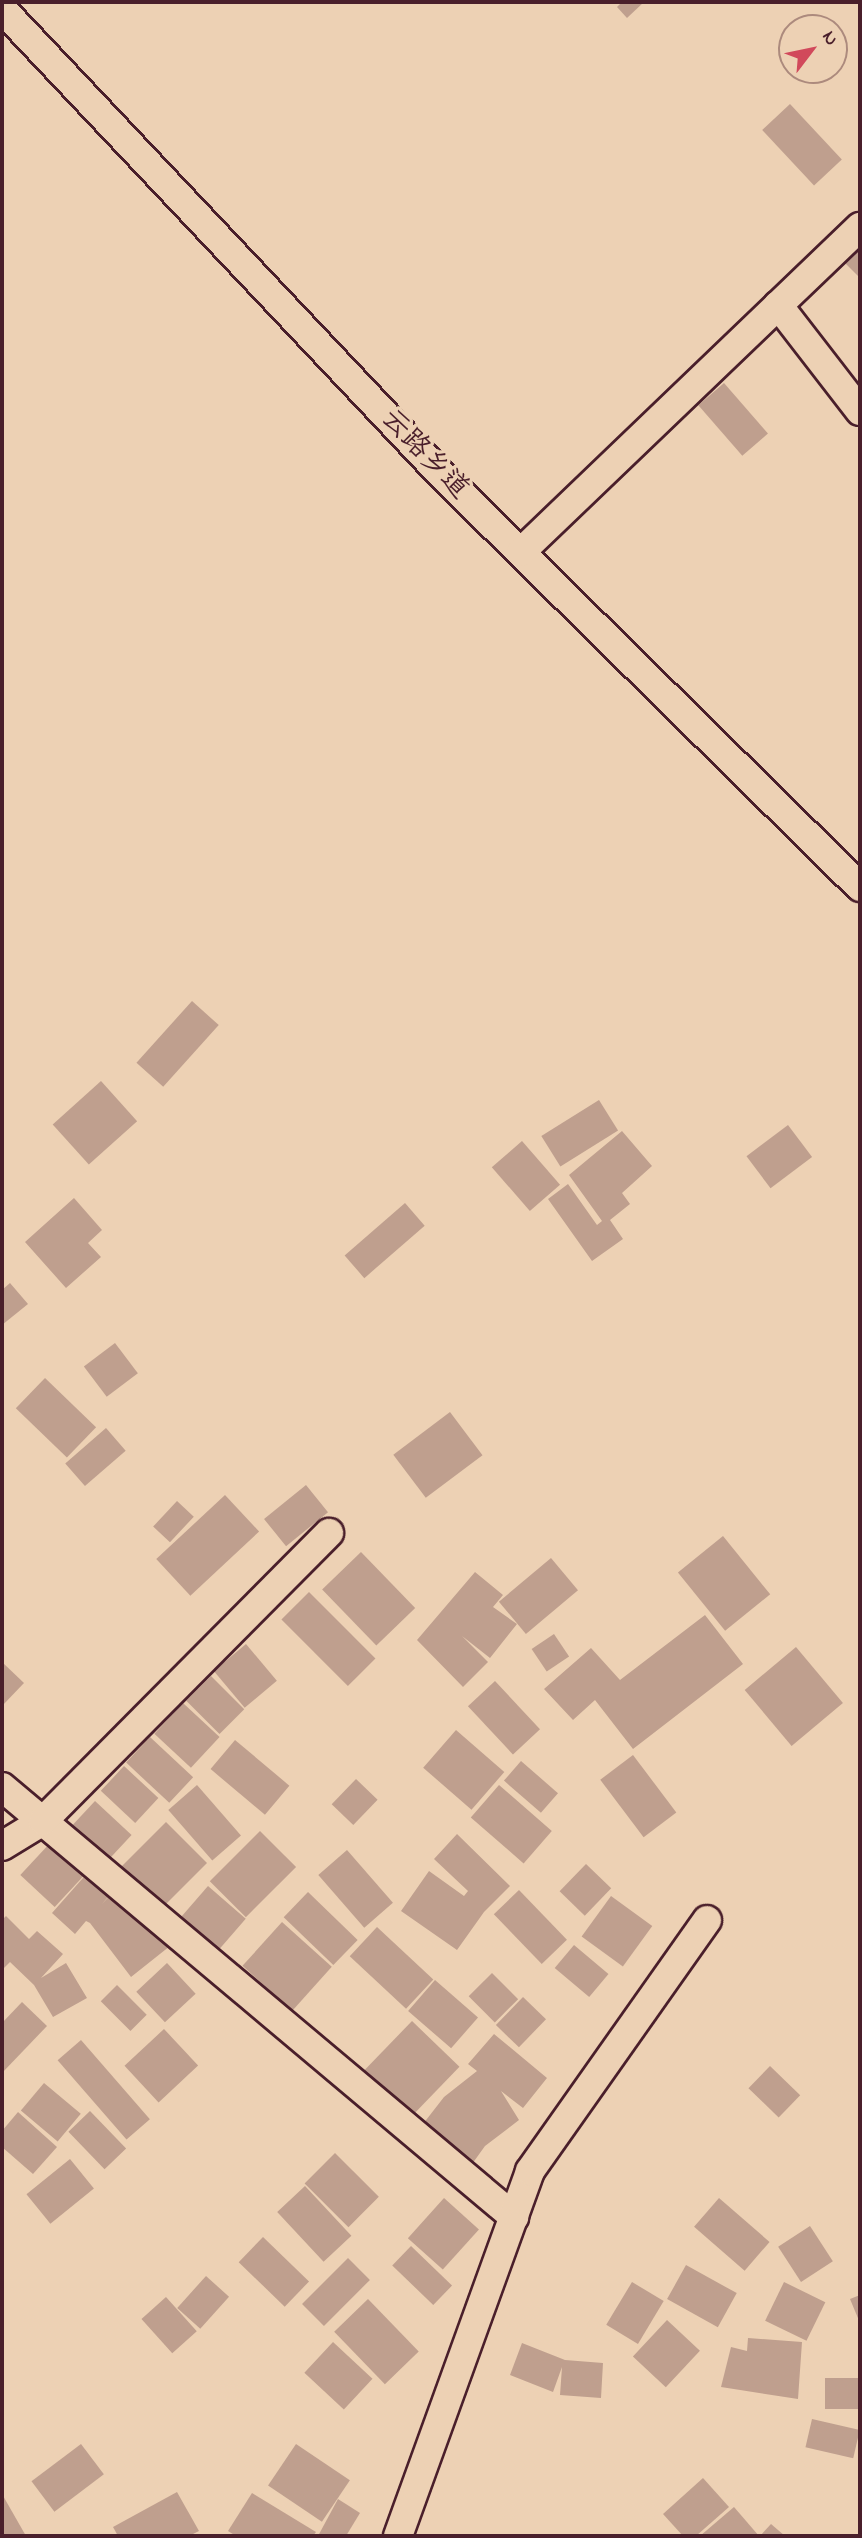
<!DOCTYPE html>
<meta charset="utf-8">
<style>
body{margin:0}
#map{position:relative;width:862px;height:2538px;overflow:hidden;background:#edd1b4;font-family:"Indie Flower","LXGW WenKai TC",sans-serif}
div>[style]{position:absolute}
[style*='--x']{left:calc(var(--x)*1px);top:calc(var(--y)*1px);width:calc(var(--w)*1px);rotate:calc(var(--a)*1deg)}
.building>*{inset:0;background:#bf9f8e;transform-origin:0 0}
.roads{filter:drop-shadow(2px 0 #4a1f2b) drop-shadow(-2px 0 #4a1f2b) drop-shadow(0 2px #4a1f2b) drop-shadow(0 -2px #4a1f2b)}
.minor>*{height:28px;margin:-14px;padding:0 14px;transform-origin:14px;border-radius:14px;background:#edd1b4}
span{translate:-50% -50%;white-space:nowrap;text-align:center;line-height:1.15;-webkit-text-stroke:7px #edd1b4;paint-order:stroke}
.street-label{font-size:28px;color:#4a1f2b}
.frame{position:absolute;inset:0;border:4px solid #4a1f2b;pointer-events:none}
.north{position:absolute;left:778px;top:14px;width:70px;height:70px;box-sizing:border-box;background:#edd1b4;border:2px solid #ac8a7d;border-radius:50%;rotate:58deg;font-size:19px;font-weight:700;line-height:28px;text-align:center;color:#4a1f2b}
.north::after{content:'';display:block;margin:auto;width:24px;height:32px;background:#d1495b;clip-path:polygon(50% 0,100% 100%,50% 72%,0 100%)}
</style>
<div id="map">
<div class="building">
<i style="clip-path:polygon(622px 2px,644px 2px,627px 18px,617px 7px)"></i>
<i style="left:790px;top:104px;width:76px;height:38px;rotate:47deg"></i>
<i style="clip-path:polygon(860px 245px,860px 278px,843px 261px)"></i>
<i style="left:724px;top:383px;width:67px;height:34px;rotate:49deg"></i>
<i style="left:192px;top:1001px;width:36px;height:83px;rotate:42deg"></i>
<i style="left:101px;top:1081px;width:54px;height:65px;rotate:48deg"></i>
<i style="left:599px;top:1100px;width:36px;height:68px;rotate:58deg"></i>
<i style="left:788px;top:1125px;width:40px;height:52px;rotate:53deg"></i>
<i style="clip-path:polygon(622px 1131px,652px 1166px,622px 1193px,630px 1204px,610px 1220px,623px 1239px,592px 1261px,548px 1199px,568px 1184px,597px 1225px,602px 1221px,569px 1175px)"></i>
<i style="left:522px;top:1141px;width:58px;height:40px;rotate:49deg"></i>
<i style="clip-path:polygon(74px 1198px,102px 1230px,88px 1243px,101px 1257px,66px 1288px,25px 1242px)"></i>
<i style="left:405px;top:1203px;width:30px;height:80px;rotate:49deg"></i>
<i style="clip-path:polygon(10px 1283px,28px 1304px,2px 1325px,2px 1290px)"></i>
<i style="left:115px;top:1343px;width:38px;height:39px;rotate:53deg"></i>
<i style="left:45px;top:1378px;width:71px;height:42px;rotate:44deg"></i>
<i style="left:450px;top:1412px;width:54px;height:71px;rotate:53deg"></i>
<i style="left:106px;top:1428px;width:30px;height:54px;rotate:49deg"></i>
<i style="left:306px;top:1485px;width:35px;height:54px;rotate:51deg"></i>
<i style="left:225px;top:1495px;width:50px;height:94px;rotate:47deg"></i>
<i style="left:177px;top:1501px;width:23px;height:35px;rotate:43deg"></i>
<i style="left:723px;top:1536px;width:75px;height:58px;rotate:51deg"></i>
<i style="left:361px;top:1552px;width:78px;height:54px;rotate:46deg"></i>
<i style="left:551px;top:1558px;width:42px;height:68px;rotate:50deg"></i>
<i style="clip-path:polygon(475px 1572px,503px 1595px,493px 1607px,517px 1624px,490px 1658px,462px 1636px,488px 1662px,463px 1687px,417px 1640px)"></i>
<i style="left:309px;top:1592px;width:94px;height:39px;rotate:45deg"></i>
<i style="clip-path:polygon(705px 1615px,743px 1664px,633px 1749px,595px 1700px,573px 1720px,544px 1689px,591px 1648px,620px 1680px)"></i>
<i style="left:554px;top:1634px;width:27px;height:27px;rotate:56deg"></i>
<i style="left:246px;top:1644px;width:48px;height:42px;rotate:50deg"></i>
<i style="left:796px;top:1647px;width:73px;height:67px;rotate:50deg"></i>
<i style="clip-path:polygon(2px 1662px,24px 1683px,2px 1706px)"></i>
<i style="left:211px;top:1676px;width:47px;height:35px;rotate:45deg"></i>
<i style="left:495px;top:1681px;width:66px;height:37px;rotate:47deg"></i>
<i style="left:183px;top:1703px;width:50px;height:42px;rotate:43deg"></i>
<i style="left:456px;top:1730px;width:64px;height:50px;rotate:41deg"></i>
<i style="left:150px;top:1737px;width:59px;height:35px;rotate:43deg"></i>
<i style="left:235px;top:1740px;width:71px;height:38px;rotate:40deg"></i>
<i style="left:633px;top:1755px;width:72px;height:41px;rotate:53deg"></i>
<i style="left:521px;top:1761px;width:49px;height:26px;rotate:41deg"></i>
<i style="left:124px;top:1766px;width:47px;height:34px;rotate:43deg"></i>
<i style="left:356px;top:1779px;width:30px;height:35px;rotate:44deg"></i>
<i style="left:197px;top:1785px;width:67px;height:38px;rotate:49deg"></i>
<i style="left:499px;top:1785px;width:70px;height:43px;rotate:41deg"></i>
<i style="left:95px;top:1801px;width:50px;height:41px;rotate:43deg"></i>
<i style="left:166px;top:1822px;width:58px;height:64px;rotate:45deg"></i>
<i style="left:260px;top:1831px;width:51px;height:71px;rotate:45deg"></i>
<i style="clip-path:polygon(457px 1834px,510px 1886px,484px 1912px,457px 1950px,401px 1911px,429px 1871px,464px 1896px,468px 1891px,434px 1859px)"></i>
<i style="left:51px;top:1842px;width:47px;height:45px;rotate:43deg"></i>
<i style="left:347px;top:1850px;width:70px;height:38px;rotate:49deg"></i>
<i style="left:586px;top:1864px;width:35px;height:38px;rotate:44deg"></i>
<i style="clip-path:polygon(90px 1870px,113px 1891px,102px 1904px,118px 1887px,170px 1946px,131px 1977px,90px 1923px,86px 1921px,75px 1934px,52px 1913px)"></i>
<i style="left:208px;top:1886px;width:50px;height:42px;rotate:41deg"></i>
<i style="left:519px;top:1890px;width:69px;height:35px;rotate:46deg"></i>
<i style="left:308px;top:1892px;width:69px;height:35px;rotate:44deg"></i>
<i style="left:611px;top:1896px;width:51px;height:50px;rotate:36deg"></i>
<i style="clip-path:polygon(6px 1916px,29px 1939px,37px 1931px,63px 1954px,41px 1978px,66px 1963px,87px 1998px,53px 2017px,34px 1985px,10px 1962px,2px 1970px,2px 1920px)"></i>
<i style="left:282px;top:1922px;width:67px;height:59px;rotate:42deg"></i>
<i style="left:377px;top:1927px;width:77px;height:40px;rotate:43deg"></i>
<i style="left:574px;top:1945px;width:45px;height:30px;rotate:40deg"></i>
<i style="left:167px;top:1963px;width:42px;height:42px;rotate:47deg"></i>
<i style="left:492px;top:1973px;width:37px;height:33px;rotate:45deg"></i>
<i style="left:435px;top:1980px;width:57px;height:41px;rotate:41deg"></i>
<i style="left:117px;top:1985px;width:42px;height:23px;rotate:45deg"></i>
<i style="left:523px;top:1997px;width:32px;height:39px;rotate:44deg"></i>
<i style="clip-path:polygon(22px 2002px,47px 2026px,2px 2073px,2px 2023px)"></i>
<i style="left:412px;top:2021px;width:66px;height:81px;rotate:44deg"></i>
<i style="left:164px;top:2029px;width:50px;height:54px;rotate:47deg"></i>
<i style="clip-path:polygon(494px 2034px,547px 2078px,523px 2108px,501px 2091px,519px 2120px,485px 2146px,467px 2171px,416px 2133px,444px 2097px,477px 2071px,468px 2064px)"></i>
<i style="left:81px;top:2040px;width:105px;height:31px;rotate:49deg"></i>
<i style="left:770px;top:2066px;width:42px;height:31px;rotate:44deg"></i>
<i style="left:44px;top:2083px;width:48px;height:36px;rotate:40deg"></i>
<i style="left:90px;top:2111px;width:52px;height:30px;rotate:46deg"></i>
<i style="clip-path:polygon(18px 2112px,57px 2147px,33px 2174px,2px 2147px,2px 2131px)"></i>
<i style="left:335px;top:2153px;width:62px;height:43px;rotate:45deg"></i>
<i style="left:70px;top:2159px;width:38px;height:56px;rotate:51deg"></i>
<i style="left:305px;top:2186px;width:68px;height:38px;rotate:47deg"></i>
<i style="left:444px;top:2198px;width:47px;height:54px;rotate:42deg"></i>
<i style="left:719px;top:2198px;width:67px;height:38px;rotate:41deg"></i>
<i style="left:810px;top:2226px;width:42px;height:38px;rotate:57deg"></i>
<i style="left:263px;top:2237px;width:64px;height:35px;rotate:44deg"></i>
<i style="left:411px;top:2246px;width:57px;height:27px;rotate:44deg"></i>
<i style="left:348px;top:2258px;width:31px;height:65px;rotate:45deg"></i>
<i style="left:686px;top:2265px;width:58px;height:39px;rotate:29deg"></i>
<i style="left:206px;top:2276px;width:31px;height:43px;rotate:42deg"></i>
<i style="left:632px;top:2282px;width:37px;height:50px;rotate:31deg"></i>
<i style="left:784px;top:2282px;width:46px;height:43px;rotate:26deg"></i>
<i style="clip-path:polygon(860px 2295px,860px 2323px,850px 2299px)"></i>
<i style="left:166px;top:2297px;width:46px;height:33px;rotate:48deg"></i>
<i style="left:368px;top:2299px;width:73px;height:47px;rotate:46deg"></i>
<i style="left:667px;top:2320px;width:45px;height:50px;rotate:43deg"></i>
<i style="clip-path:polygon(748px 2338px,802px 2342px,798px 2399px,721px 2387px,731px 2347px,747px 2351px)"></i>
<i style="left:333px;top:2342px;width:54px;height:42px;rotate:43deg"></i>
<i style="clip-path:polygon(522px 2343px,565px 2360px,603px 2363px,601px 2398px,560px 2395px,562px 2367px,553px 2392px,510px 2375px)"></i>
<i style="left:860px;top:2378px;width:31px;height:35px;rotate:90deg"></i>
<i style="left:812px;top:2419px;width:49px;height:29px;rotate:13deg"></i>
<i style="left:81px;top:2444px;width:38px;height:62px;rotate:53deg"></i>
<i style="left:296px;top:2444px;width:65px;height:50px;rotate:34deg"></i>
<i style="clip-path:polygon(703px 2478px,729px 2507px,696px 2536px,683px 2536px,663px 2514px)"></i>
<i style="clip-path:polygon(177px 2492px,199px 2531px,189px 2536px,118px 2536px,113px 2527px)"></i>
<i style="clip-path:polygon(252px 2493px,316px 2532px,313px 2536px,236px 2536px,228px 2531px)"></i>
<i style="clip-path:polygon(2px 2494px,26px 2536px,2px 2536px)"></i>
<i style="clip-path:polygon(338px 2499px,360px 2513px,346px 2536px,318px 2536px)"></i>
<i style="clip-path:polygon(734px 2507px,759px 2536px,700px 2536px)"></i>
<i style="clip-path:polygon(771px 2524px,785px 2536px,760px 2536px)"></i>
</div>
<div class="roads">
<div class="minor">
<i style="--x:2;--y:9;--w:637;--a:46.65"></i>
<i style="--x:439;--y:472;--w:591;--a:44.59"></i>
<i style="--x:778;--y:305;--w:134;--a:52.3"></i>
<i style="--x:521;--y:552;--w:470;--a:-43.8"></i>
<i style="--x:2;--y:1787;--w:669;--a:40.03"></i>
<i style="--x:2;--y:1846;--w:48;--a:-31.4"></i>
<i style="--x:43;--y:1821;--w:406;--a:-45.2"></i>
<i style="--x:398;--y:2536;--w:388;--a:-70.1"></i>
<i style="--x:530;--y:2171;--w:307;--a:-54.8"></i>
</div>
</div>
<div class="street-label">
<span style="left:424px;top:455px;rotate:46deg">云路乡道</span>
</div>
<div class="frame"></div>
<div class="north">N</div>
</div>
